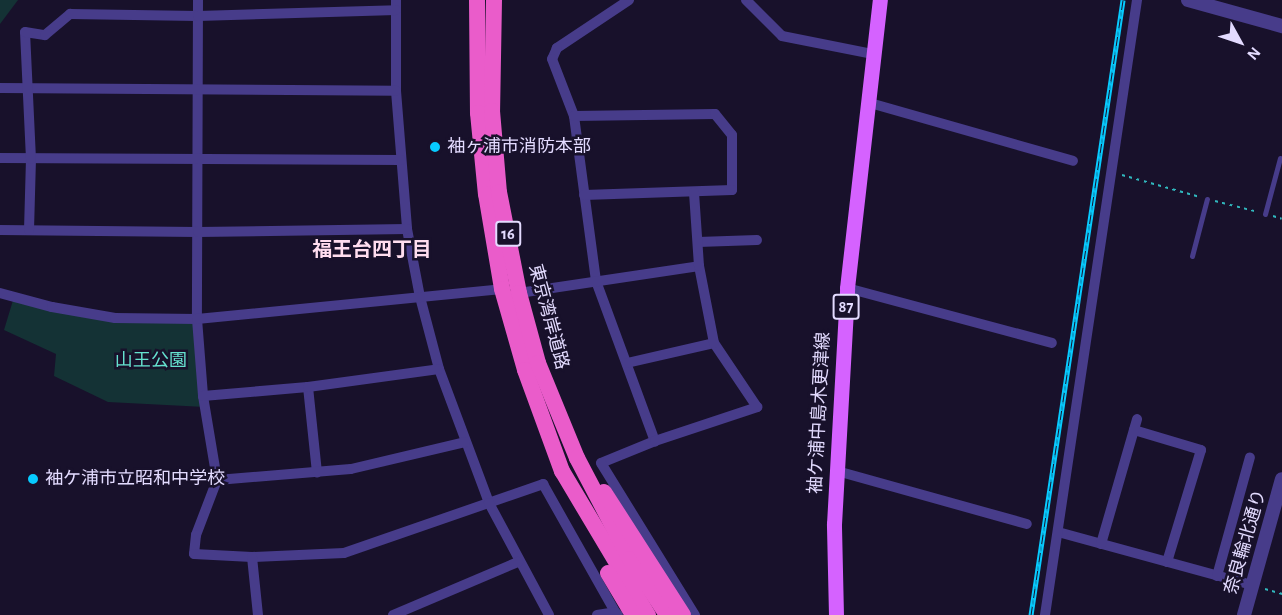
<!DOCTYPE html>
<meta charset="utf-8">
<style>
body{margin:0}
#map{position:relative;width:1282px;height:615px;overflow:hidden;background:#18112b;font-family:"Alegreya Sans","Noto Sans JP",sans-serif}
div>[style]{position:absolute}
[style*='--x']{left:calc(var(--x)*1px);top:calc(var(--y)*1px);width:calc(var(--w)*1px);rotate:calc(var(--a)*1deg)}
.green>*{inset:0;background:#143235}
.path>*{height:2px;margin-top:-1px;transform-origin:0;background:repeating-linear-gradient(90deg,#30b7bd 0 3px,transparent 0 7.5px)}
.service>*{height:5px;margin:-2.5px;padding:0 2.5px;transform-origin:2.5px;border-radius:2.5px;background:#473c8a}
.minor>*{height:10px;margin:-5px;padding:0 5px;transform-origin:5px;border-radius:5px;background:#473c8a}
.tertiary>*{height:14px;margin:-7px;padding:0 7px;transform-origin:7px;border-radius:7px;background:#473c8a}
.primary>*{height:15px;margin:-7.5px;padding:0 7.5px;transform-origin:7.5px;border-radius:7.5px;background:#d562ff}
.trunk>*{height:16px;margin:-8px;padding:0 8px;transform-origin:8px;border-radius:8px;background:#ea5cca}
.rail>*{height:5px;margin-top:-2.5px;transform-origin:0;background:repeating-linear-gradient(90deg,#18112b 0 9px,#07cbff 0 18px);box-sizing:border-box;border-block:2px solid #07cbff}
.dots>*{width:16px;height:16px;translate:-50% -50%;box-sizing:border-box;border:3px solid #18112b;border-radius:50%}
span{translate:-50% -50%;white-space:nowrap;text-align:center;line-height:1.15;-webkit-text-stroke:5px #18112b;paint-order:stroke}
.shield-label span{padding:2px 4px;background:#18112b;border:2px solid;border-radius:4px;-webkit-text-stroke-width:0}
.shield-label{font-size:16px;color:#e3dbff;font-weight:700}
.poi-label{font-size:18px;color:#e3dbff}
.left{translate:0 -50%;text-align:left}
.street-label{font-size:18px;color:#e3dbff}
.park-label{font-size:18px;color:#65e1cf}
.neighbourhood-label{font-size:20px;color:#ffddef;font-weight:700}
.north{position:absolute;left:1210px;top:12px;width:60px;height:60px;-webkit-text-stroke:4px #18112b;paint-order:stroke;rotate:130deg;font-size:16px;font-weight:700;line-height:24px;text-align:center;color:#e3dbff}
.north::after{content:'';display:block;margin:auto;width:21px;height:27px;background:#e3dbff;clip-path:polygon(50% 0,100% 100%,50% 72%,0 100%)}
</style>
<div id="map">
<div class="green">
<i style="clip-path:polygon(0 0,18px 0,0 24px)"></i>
<i style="clip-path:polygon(14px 297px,115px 318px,197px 319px,205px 407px,108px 402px,54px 376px,56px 354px,4px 330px)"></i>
</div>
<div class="path">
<i style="--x:1122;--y:175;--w:81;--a:15.8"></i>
<i style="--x:1215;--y:201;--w:44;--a:14.3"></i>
<i style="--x:1273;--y:216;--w:9;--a:18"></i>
<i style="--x:1265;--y:589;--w:18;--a:16"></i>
</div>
<div class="service">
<i style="--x:1265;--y:214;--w:58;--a:-75"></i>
<i style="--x:1192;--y:256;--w:59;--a:-75.3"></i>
</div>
<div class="minor">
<i style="--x:198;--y:0;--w:319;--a:90.2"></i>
<i style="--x:197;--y:319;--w:77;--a:85.5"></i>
<i style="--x:203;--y:396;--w:85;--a:80.5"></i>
<i style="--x:217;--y:480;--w:59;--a:110.9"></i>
<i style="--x:196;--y:535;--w:19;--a:96"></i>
<i style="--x:194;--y:554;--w:58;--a:3"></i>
<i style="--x:252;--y:557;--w:92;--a:-2.5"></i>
<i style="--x:344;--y:553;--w:211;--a:-19.1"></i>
<i style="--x:543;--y:484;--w:147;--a:60.6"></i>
<i style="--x:396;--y:0;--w:91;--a:90"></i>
<i style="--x:396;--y:91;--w:138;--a:85.4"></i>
<i style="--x:407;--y:229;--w:69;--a:79.2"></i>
<i style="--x:420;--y:297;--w:74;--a:75.2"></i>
<i style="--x:439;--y:369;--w:143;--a:69.5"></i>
<i style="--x:489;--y:503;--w:127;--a:61.8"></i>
<i style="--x:629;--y:0;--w:87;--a:146.3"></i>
<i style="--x:557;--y:48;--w:12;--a:114"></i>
<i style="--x:552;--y:59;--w:61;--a:68.9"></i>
<i style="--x:574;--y:116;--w:166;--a:82.4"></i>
<i style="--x:596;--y:281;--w:171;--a:69.8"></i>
<i style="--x:655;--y:441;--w:58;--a:157.8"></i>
<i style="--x:601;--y:463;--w:179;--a:58.3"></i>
<i style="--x:746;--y:0;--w:51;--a:45"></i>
<i style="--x:782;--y:36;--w:93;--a:11.2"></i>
<i style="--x:0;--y:88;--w:396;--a:0.4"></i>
<i style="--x:870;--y:103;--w:211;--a:15.9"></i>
<i style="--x:574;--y:116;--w:141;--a:-0.8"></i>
<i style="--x:715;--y:114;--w:27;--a:51"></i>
<i style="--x:732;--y:135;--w:55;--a:90"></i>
<i style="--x:732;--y:190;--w:148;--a:178.1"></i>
<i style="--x:0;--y:158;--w:401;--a:0.3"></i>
<i style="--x:0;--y:230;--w:198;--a:0.6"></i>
<i style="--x:198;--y:232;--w:209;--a:-0.8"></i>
<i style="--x:29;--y:230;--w:71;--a:-88.4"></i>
<i style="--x:31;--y:159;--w:127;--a:-92.7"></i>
<i style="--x:25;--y:32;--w:20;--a:9"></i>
<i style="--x:45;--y:35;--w:33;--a:-40"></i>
<i style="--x:70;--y:14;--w:128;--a:0.9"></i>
<i style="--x:198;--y:16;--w:198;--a:-1.7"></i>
<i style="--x:698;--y:242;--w:59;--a:-1.9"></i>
<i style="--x:847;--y:288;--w:212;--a:15"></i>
<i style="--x:0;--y:293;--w:54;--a:15.1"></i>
<i style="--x:52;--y:307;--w:64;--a:9.9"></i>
<i style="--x:115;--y:318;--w:82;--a:0.7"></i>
<i style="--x:197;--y:319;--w:306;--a:-5.6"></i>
<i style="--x:519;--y:293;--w:182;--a:-8.5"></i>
<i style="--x:627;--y:363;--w:89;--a:-12.9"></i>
<i style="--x:308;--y:387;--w:86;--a:84"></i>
<i style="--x:203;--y:396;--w:105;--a:-4.9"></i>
<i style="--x:308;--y:387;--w:132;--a:-7.8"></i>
<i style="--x:1134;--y:430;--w:70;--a:16.6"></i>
<i style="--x:1201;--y:450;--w:117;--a:106.9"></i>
<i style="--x:655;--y:441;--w:108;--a:-18.4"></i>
<i style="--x:757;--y:407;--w:77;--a:-123.9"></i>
<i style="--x:714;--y:343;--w:78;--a:-101"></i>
<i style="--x:699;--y:266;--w:74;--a:-93.9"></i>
<i style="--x:837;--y:471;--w:197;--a:15.6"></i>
<i style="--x:217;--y:480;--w:134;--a:-4.7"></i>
<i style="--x:351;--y:469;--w:117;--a:-13.3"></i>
<i style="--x:1058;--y:532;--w:201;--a:15.3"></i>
<i style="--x:1101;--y:544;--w:130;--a:-73.9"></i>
<i style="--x:252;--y:557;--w:58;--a:84.1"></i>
<i style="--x:1217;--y:576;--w:123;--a:-74.5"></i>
<i style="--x:393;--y:615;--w:136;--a:-23"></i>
<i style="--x:597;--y:615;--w:18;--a:-9"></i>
<i style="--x:615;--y:612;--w:4;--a:45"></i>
<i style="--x:1045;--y:615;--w:622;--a:-81.49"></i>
</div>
<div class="tertiary">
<i style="--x:1188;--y:0;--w:98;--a:15.5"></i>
<i style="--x:1244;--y:615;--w:141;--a:-74.4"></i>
</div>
<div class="primary">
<i style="--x:836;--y:615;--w:91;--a:-91.3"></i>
<i style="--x:834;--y:524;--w:236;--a:-86.8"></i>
<i style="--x:847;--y:288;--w:290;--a:-83.5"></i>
</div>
<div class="trunk">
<i style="--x:477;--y:0;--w:113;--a:89.5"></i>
<i style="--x:478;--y:113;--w:81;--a:84.4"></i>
<i style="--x:486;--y:194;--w:96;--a:80.4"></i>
<i style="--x:502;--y:289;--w:84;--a:74.1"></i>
<i style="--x:525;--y:370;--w:108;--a:69.9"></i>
<i style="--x:562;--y:471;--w:168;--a:59.2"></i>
<i style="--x:494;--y:0;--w:111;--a:91"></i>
<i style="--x:492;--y:111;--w:81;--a:85.1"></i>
<i style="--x:499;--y:192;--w:103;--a:78.8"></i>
<i style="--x:519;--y:293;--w:73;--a:74.8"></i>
<i style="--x:538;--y:363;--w:103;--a:67.7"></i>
<i style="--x:577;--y:458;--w:114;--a:62.3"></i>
<i style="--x:630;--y:559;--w:67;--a:56.5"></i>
<i style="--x:604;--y:492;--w:146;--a:57.3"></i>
<i style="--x:608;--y:573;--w:49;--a:59.2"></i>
</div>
<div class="rail">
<i style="--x:1031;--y:615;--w:622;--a:-81.49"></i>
</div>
<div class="dots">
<i style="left:435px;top:147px;background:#07cbff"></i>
<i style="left:33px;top:479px;background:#07cbff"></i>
</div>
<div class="shield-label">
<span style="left:508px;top:234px">16</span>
<span style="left:846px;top:307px">87</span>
</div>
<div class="poi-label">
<span class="left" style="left:447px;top:147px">袖ヶ浦市消防本部</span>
<span class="left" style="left:45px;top:479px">袖ケ浦市立昭和中学校</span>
</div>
<div class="street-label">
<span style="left:548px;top:317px;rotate:75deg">東京湾岸道路</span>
<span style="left:820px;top:413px;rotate:-87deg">袖ケ浦中島木更津線</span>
<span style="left:1246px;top:542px;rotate:-74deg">奈良輪北通り</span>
</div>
<div class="park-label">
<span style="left:151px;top:361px">山王公園</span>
</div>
<div class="neighbourhood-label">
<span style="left:372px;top:250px">福王台四丁目</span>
</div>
<div class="north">N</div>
</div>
